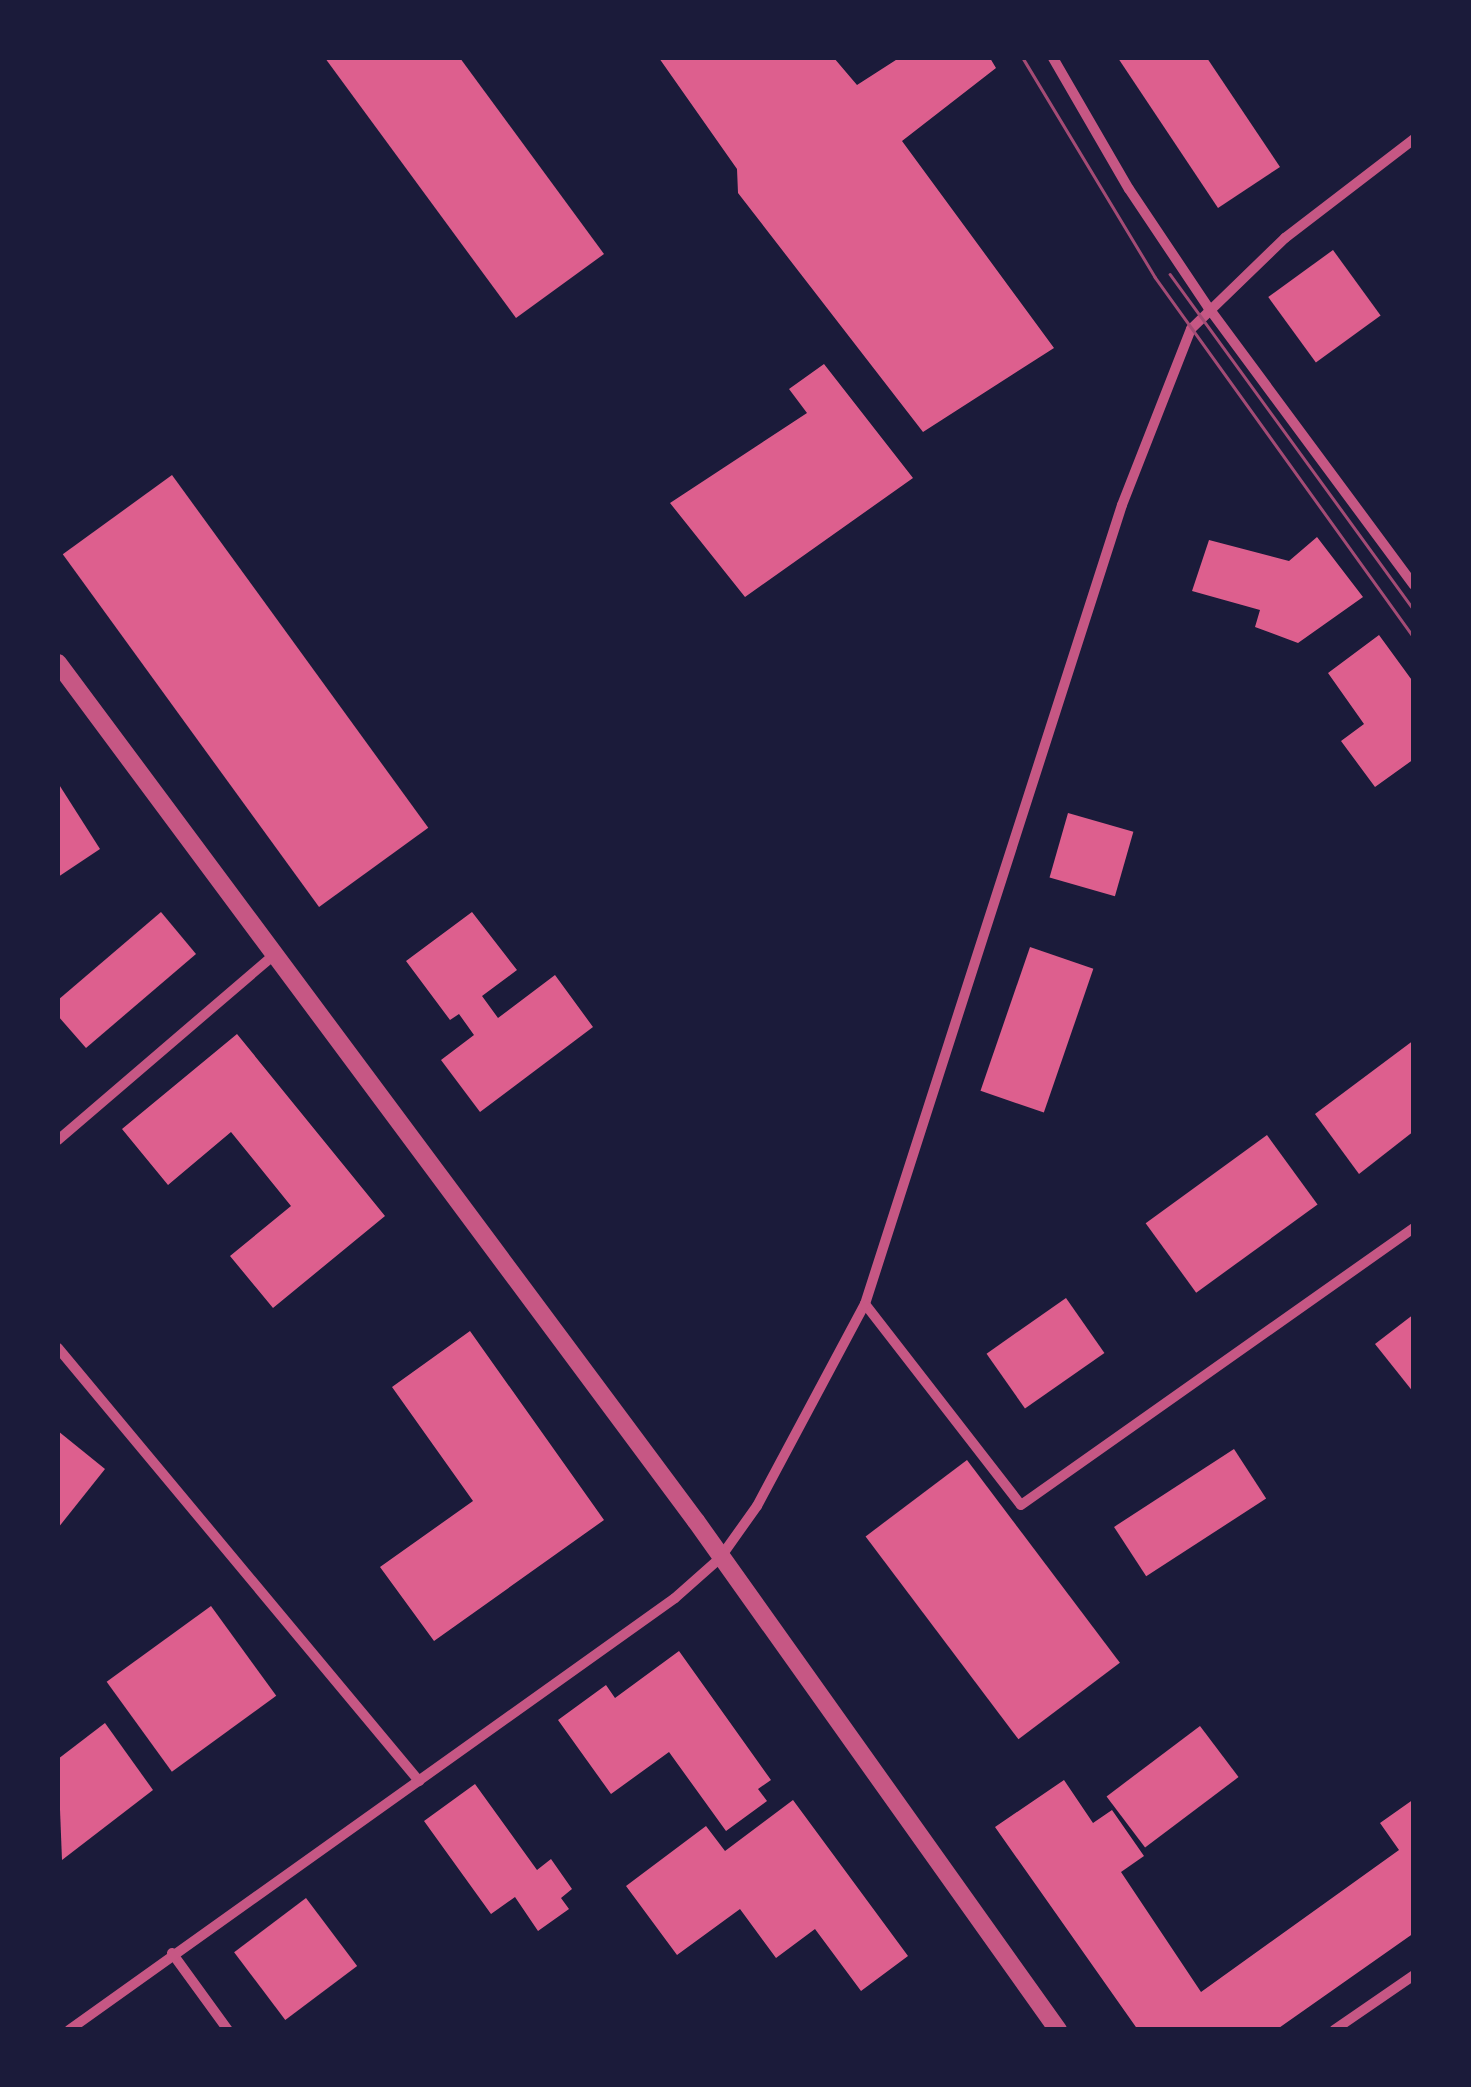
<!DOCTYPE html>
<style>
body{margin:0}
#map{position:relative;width:1471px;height:2087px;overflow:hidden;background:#1b1b3a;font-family:"Varela Round",sans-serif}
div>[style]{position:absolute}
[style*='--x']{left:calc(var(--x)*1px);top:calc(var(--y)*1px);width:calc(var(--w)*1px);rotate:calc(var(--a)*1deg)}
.building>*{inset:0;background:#dd5f8e;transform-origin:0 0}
.minor>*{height:10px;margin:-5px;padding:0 5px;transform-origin:5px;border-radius:5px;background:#c65784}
.tertiary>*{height:18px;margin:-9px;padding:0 9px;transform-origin:9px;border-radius:9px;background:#c65784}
.tram>*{height:2.5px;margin:-1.25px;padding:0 1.25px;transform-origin:1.25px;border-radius:1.25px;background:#a44b75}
span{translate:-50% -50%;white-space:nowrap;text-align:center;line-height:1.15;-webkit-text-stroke:8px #1b1b3a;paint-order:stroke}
.frame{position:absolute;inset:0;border:60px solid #1b1b3a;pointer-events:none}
</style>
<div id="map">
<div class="building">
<i style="clip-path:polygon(325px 58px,460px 58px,604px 254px,516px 318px)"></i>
<i style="clip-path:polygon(659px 58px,834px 58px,857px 85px,899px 58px,990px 58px,996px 68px,902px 141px,1054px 348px,923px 432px,738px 193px,737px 169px)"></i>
<i style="clip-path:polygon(1118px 58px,1207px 58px,1280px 167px,1218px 208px)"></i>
<i style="left:1333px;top:250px;width:81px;height:80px;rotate:54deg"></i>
<i style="clip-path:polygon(824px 364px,913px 478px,745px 597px,670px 503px,807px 413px,789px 389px)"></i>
<i style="left:172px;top:475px;width:436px;height:135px;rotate:54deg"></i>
<i style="clip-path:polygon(1317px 537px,1363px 597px,1298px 643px,1255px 627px,1260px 610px,1192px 591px,1209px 540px,1289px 561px)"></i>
<i style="clip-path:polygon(1379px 635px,1414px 683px,1414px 759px,1375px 787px,1341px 741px,1364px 724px,1328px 673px)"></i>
<i style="clip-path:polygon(58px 783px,100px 849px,58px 877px)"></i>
<i style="left:1068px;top:813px;width:68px;height:67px;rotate:16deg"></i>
<i style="clip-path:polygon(161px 912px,196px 954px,86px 1048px,58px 1016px,58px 1000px)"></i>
<i style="clip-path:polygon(472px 912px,517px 970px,482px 996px,498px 1018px,555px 975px,593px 1027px,480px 1112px,441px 1060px,474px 1035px,459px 1014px,450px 1020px,406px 961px)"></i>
<i style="left:1030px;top:947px;width:67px;height:152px;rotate:19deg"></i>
<i style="clip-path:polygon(237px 1034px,385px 1216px,273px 1308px,230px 1256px,291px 1206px,231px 1132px,168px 1185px,122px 1129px)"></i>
<i style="clip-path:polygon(1414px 1040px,1414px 1131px,1359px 1174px,1315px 1114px)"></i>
<i style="left:1267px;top:1135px;width:86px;height:150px;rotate:54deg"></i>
<i style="left:1066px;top:1298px;width:67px;height:97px;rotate:55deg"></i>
<i style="clip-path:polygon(1414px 1314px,1414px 1393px,1375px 1344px)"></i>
<i style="clip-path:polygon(470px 1331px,604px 1520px,434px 1641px,380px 1567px,473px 1501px,392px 1387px)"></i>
<i style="clip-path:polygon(58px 1431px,105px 1469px,58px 1528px)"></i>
<i style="left:1234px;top:1449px;width:59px;height:143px;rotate:57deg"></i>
<i style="left:967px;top:1460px;width:254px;height:127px;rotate:53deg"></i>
<i style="left:211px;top:1606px;width:111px;height:129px;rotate:54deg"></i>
<i style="clip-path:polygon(679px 1651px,771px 1780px,758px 1789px,767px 1801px,726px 1831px,669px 1752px,611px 1794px,558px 1720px,606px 1685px,615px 1698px)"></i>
<i style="clip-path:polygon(105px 1723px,153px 1790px,62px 1860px,58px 1759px)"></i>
<i style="left:1200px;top:1726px;width:64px;height:117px;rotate:53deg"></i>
<i style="clip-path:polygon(1064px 1780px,1093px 1823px,1112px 1810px,1144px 1856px,1121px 1872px,1201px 1992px,1399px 1850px,1380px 1823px,1414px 1799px,1414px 1933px,1276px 2030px,1138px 2030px,995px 1827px)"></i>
<i style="clip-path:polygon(475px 1784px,537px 1870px,551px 1859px,572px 1889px,561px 1898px,569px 1909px,538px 1931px,515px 1897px,491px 1914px,424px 1821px)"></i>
<i style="clip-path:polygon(793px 1800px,908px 1956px,861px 1991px,815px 1929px,776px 1958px,740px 1909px,677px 1955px,626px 1886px,706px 1826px,725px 1851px)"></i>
<i style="left:306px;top:1898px;width:85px;height:90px;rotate:53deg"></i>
</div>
<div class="minor">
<i style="--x:1053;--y:58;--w:151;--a:59.9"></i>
<i style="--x:1129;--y:189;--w:142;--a:56.2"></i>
<i style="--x:1208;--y:307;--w:346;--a:53.5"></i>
<i style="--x:58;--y:1140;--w:283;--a:-40.6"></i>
<i style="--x:865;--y:1304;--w:254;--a:52.2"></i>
<i style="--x:1021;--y:1505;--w:481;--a:-35.2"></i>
<i style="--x:58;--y:1348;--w:564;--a:50.18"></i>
<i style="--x:172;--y:1953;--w:95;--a:54"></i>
<i style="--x:69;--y:2030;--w:744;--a:-35.48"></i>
<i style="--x:675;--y:1598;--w:60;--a:-41.6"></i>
<i style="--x:720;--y:1558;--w:64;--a:-54.6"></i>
<i style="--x:757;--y:1506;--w:229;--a:-61.9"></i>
<i style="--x:865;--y:1304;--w:839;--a:-72.17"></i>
<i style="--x:1122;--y:505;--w:189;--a:-68.6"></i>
<i style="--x:1191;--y:329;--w:131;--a:-44.1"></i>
<i style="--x:1285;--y:238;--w:163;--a:-37.5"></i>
<i style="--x:1334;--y:2030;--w:97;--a:-34.5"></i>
</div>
<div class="tertiary">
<i style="--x:58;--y:663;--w:1069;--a:53.37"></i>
<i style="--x:696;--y:1521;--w:625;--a:54.58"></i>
</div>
<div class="tram">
<i style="--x:1023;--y:58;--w:256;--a:58.9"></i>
<i style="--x:1155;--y:277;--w:443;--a:54.3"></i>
<i style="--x:1170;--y:274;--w:415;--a:54"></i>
</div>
<div class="frame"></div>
</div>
